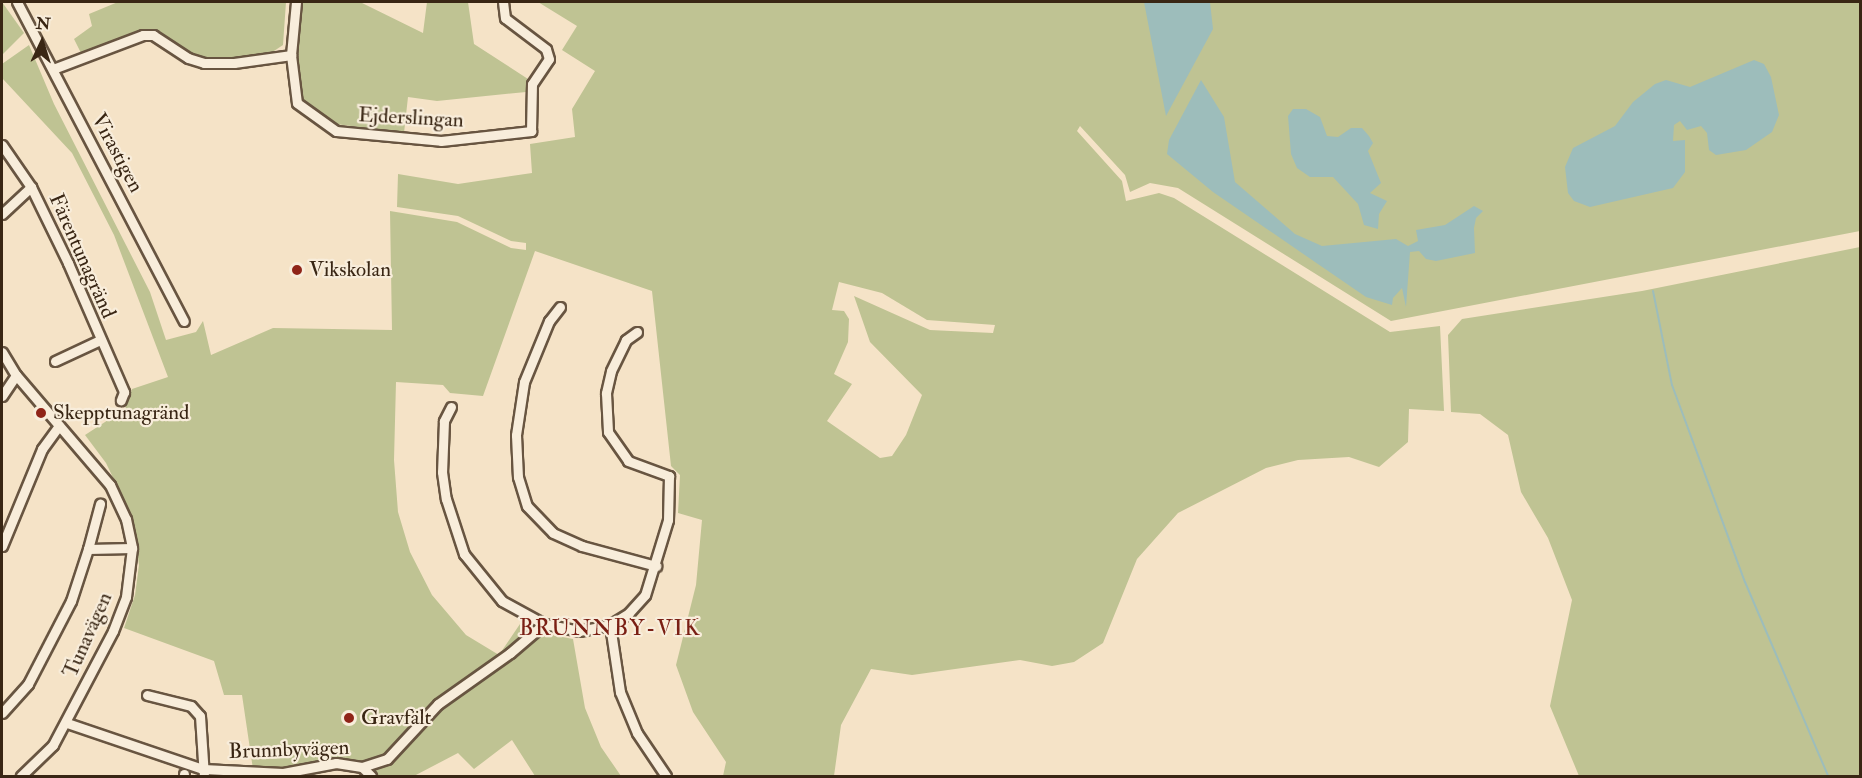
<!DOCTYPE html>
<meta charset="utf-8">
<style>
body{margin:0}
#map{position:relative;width:1862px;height:778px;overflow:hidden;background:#f5e3c7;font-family:"IM FELL Double Pica",serif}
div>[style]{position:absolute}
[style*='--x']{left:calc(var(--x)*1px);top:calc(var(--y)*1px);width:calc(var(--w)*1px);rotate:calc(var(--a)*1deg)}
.green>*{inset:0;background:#bfc393}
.water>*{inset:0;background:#9dbdbb}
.stream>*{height:2px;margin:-1px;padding:0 1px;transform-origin:1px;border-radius:1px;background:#9dbdbb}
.roads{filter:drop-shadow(2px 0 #685541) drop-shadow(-2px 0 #685541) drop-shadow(0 2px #685541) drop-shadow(0 -2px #685541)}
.minor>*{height:9px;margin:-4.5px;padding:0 4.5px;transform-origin:4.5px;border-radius:4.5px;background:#f8eddb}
.dots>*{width:16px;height:16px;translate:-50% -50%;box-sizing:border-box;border:3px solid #f8eddb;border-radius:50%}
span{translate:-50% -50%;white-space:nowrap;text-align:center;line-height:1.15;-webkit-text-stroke:4.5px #f8eddb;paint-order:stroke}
.street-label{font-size:21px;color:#392614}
.poi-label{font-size:21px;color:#392614}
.left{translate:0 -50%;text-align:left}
.neighbourhood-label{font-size:22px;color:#7a1f14;letter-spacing:1.5px}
.frame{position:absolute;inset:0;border:3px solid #392614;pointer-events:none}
.north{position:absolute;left:12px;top:12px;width:60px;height:60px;-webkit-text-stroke:4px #f8eddb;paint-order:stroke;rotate:4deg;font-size:16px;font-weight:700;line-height:24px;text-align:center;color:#392614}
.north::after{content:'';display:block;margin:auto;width:21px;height:27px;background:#392614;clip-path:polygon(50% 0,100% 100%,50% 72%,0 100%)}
</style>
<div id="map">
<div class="green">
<i style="clip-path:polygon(2px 2px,24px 33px,2px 55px)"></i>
<i style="clip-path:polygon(118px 2px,286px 2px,283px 45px,271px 53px,226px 60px,204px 58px,143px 31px,81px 53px,74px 39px,92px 26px,89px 14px)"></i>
<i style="clip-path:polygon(302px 2px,360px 2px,423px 33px,427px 2px,468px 2px,474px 44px,528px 79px,526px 92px,437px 101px,408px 97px,404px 133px,328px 123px,300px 97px,296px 53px)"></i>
<i style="clip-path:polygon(evenodd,538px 2px,1860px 2px,1860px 231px,1391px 321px,1178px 188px,1150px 183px,1130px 192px,1125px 175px,1080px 126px,1077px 131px,1122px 181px,1126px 201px,1159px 193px,1174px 198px,1390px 332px,1440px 326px,1444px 411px,1409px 409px,1408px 442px,1379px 467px,1349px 457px,1298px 460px,1266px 468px,1178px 513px,1137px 559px,1103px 643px,1074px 662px,1052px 666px,1020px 660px,912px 675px,871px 669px,841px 725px,834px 776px,723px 776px,726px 762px,693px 712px,676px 665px,696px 585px,702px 520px,678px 513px,680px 475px,671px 466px,652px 291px,535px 251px,483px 396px,450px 393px,443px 385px,396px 382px,394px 460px,398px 512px,410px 552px,432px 595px,466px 635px,499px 655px,522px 621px,552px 635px,573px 639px,585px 708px,601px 747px,621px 776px,535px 776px,512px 740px,474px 769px,458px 753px,414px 776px,364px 776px,360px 772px,330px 769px,292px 776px,254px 776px,242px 695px,224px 695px,214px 661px,124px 628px,135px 595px,139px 565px,133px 519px,106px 463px,85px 435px,125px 409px,132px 389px,168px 377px,114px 235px,72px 153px,2px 78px,2px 64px,29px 45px,54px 104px,150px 292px,166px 340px,196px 332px,203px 321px,211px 355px,273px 328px,392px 330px,390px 211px,457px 222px,511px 248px,526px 250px,526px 243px,511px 241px,458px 216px,397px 207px,398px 174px,458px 184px,532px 173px,530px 144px,575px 137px,572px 109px,595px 71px,562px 50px,577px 26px,538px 2px,839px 282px,882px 293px,927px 320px,995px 325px,993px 333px,930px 330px,854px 296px,870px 342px,922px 395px,906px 435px,892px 456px,880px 458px,827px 421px,852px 384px,834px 374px,848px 342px,849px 319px,844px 311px,832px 310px,839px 282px)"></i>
<i style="clip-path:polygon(1860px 247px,1860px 776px,1579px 776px,1550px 706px,1572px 600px,1548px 538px,1521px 492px,1508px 435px,1480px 414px,1451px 412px,1448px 335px,1462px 319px,1642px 291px)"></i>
</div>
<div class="water">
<i style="clip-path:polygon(1144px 2px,1210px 2px,1213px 29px,1166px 116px)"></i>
<i style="clip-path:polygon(1754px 60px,1764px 64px,1771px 77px,1779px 115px,1772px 132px,1746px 150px,1716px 155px,1709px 150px,1707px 133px,1701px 126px,1687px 130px,1680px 121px,1674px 125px,1673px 141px,1685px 140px,1685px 172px,1673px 188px,1590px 207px,1574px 201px,1568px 193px,1565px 167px,1573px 148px,1615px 126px,1633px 102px,1655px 84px,1666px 80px,1690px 87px)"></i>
<i style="clip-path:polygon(1201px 80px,1224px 117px,1235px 182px,1295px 234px,1322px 246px,1396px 239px,1408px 246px,1418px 241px,1416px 230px,1445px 225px,1474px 206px,1483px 211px,1476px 218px,1474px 228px,1475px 253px,1436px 261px,1426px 259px,1419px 251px,1410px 252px,1406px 307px,1402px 288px,1393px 298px,1392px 305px,1366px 297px,1213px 192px,1167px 154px,1169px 140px)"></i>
<i style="clip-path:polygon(1293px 109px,1306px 109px,1320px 117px,1327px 136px,1338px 137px,1351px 128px,1362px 128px,1369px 136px,1373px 143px,1368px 151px,1381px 183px,1370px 193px,1387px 201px,1379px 214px,1378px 229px,1364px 225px,1358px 204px,1333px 177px,1310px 177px,1297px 168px,1291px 154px,1288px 116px)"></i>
</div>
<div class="stream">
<i style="--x:1653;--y:291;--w:96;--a:78.6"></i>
<i style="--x:1672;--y:385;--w:210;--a:69.7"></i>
<i style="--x:1745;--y:582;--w:211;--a:66.8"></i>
</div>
<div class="roads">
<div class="minor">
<i style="--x:17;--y:2;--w:360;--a:62.4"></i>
<i style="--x:291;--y:55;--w:48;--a:82.9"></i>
<i style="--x:297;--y:103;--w:48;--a:35.7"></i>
<i style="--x:336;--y:131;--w:105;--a:5.4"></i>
<i style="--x:441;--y:141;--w:91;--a:-6.3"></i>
<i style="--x:531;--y:131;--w:47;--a:-88.8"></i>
<i style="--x:532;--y:84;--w:30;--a:-56"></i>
<i style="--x:549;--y:59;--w:10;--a:-107"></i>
<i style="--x:546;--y:49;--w:51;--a:-142.9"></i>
<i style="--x:505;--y:18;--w:16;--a:-97"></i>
<i style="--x:53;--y:69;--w:96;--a:-20.7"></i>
<i style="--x:143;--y:35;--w:10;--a:0"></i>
<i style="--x:153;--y:35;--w:42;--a:33.3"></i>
<i style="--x:188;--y:58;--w:17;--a:17"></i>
<i style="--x:204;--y:63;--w:30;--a:0"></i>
<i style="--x:234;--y:63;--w:58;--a:-8"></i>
<i style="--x:291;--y:55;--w:53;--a:-84.6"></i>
<i style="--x:2;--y:145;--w:51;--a:55.4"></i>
<i style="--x:31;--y:187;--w:85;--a:64"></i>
<i style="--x:68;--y:263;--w:141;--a:66.5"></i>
<i style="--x:124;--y:392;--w:9;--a:111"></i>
<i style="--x:2;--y:214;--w:40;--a:-43"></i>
<i style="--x:560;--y:307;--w:18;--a:128"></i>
<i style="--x:549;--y:321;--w:66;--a:112.3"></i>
<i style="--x:524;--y:382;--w:54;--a:98.6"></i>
<i style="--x:516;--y:435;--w:42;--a:87.3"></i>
<i style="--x:518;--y:477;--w:30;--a:73"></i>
<i style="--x:527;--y:506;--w:37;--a:46"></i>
<i style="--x:553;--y:533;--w:32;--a:24"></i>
<i style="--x:582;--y:546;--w:77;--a:15.1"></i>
<i style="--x:637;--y:332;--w:14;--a:144"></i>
<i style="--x:626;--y:340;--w:34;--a:116"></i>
<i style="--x:611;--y:371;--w:23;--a:103"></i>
<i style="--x:606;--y:393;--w:39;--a:87"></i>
<i style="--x:608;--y:432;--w:35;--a:55"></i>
<i style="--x:628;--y:461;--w:44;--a:20.1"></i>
<i style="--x:669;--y:476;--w:44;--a:91.3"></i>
<i style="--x:668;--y:520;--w:78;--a:107"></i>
<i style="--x:645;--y:595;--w:24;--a:132"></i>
<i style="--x:629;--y:613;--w:22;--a:148"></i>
<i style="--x:610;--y:625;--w:68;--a:81.5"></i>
<i style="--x:620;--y:692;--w:44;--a:67.5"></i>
<i style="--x:637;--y:733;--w:52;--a:56"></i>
<i style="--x:2;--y:352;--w:27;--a:59"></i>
<i style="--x:16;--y:375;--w:145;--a:49.5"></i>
<i style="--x:110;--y:485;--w:38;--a:65"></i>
<i style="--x:126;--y:519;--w:30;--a:78"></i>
<i style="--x:132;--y:548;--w:49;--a:97"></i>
<i style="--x:126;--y:597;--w:36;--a:111"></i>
<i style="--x:113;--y:631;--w:129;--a:117.8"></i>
<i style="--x:53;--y:745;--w:45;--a:135.9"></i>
<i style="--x:55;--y:361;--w:50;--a:-25"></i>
<i style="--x:2;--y:396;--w:25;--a:-56"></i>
<i style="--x:451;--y:407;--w:16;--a:117"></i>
<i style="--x:444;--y:421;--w:51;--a:92.2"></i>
<i style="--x:442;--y:472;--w:27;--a:82"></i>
<i style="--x:446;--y:499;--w:58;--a:71.9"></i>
<i style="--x:464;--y:554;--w:60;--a:51"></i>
<i style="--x:502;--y:601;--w:48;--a:28.7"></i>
<i style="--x:2;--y:546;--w:105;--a:-67.6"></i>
<i style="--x:42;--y:449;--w:29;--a:-54"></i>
<i style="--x:88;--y:549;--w:47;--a:-75.1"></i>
<i style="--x:147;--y:695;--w:45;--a:14"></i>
<i style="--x:191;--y:706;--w:13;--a:48"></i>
<i style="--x:200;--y:716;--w:60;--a:86.2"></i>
<i style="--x:2;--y:713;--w:39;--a:-48"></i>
<i style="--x:28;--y:684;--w:93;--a:-62.6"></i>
<i style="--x:71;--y:601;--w:55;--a:-71.9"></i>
<i style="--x:88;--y:549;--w:44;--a:-1.3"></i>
<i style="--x:67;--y:723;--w:144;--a:18.7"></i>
<i style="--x:203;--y:769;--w:80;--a:2.9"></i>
<i style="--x:283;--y:773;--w:54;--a:-10.7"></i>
<i style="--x:336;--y:763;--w:26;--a:9"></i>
<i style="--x:362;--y:767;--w:26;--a:-18"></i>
<i style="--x:387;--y:759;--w:75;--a:-47.2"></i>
<i style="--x:438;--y:704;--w:88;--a:-35.3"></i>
<i style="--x:510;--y:653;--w:45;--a:-40.5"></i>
<i style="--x:544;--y:624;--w:36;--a:11"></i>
<i style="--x:579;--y:631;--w:32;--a:-11"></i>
<i style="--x:362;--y:767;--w:13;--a:45"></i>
<i style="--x:184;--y:776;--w:2;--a:-90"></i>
</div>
</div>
<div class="dots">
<i style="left:297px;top:270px;background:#8f2418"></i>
<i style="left:41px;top:413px;background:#8f2418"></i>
<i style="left:349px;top:718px;background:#8f2418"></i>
</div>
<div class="street-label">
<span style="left:411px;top:118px;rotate:3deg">Ejderslingan</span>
<span style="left:117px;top:153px;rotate:62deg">Virastigen</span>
<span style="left:82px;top:256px;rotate:66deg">Färentunagränd</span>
<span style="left:88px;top:635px;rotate:-66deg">Tunavägen</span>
<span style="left:289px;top:750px;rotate:-2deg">Brunnbyvägen</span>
</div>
<div class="poi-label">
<span class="left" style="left:309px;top:270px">Vikskolan</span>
<span class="left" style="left:53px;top:413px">Skepptunagränd</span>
<span class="left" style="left:361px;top:718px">Gravfält</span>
</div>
<div class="neighbourhood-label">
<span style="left:610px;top:629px">BRUNNBY-VIK</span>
</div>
<div class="frame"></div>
<div class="north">N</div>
</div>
